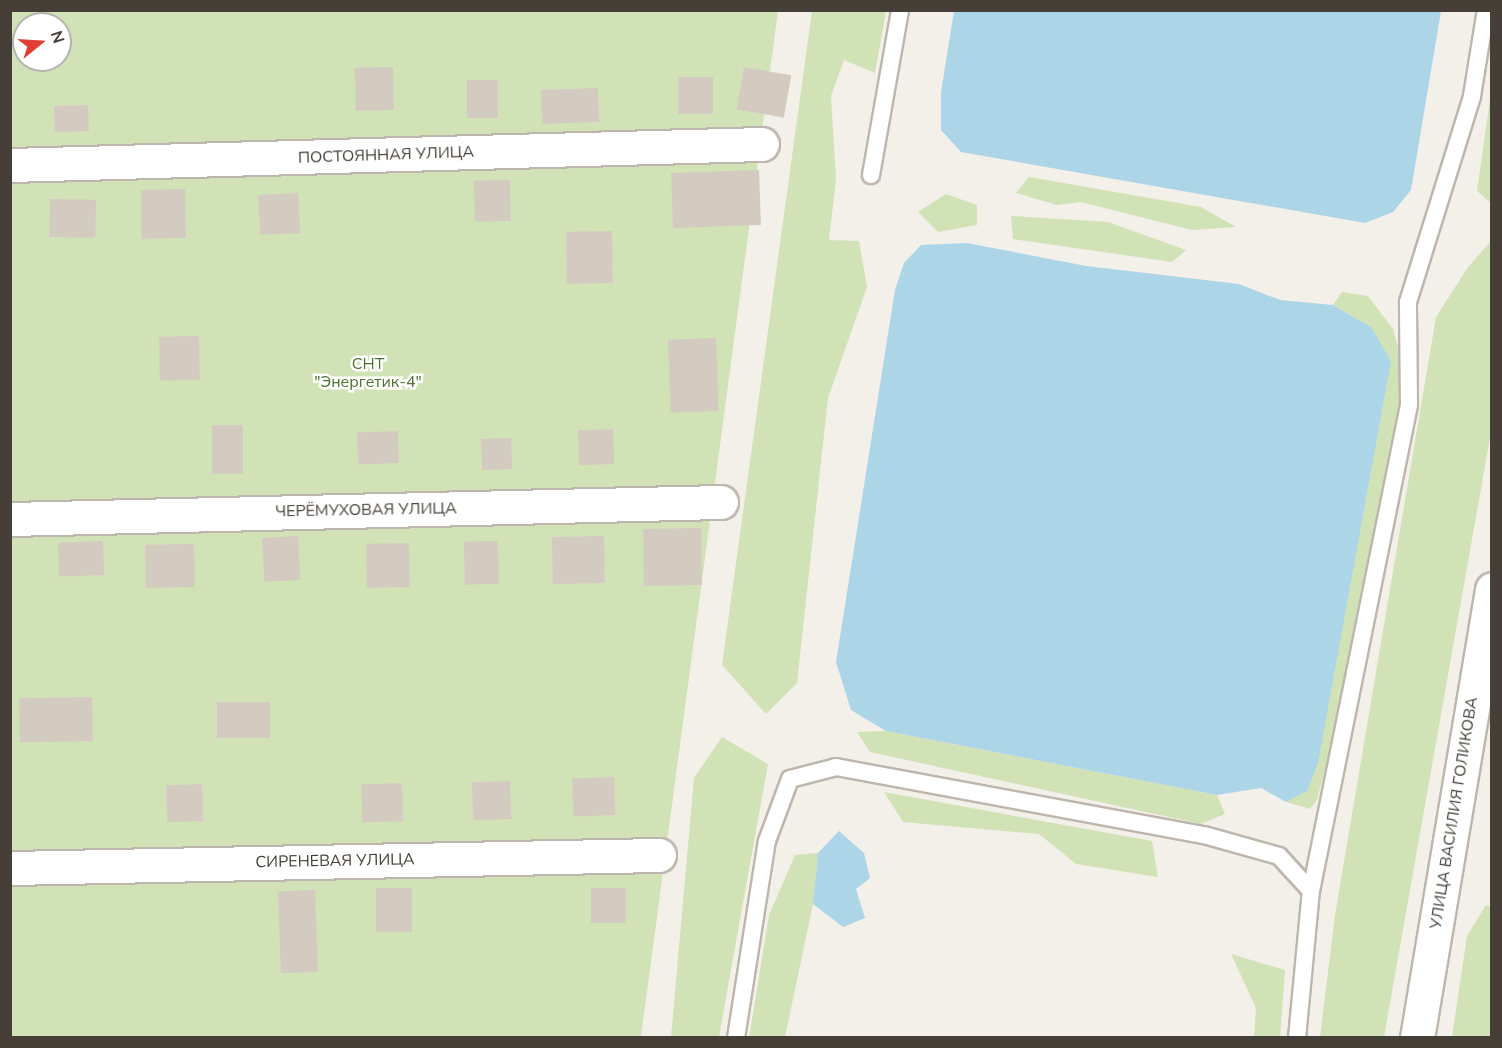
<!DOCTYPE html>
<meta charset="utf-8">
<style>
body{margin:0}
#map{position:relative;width:1502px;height:1048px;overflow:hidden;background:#f3efe9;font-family:"Nunito Sans",sans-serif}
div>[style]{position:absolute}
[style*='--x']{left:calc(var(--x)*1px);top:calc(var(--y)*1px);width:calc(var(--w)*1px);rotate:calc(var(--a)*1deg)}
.green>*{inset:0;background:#d2e2b7}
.water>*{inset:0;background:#add5e8}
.building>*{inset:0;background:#d3cac0;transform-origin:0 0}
.roads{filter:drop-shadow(2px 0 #bdb6ad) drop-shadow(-2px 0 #bdb6ad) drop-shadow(0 2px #bdb6ad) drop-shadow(0 -2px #bdb6ad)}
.service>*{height:16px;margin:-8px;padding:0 8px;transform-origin:8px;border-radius:8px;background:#fff}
.minor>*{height:33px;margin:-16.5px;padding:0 16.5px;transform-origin:16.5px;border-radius:16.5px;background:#fff}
span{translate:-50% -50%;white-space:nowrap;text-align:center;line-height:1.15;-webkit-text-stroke:5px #fff;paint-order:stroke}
.street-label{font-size:16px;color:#453f38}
.park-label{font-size:16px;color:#4f7132}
.frame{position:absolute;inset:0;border:12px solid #453f38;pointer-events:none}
.north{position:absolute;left:12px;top:12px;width:60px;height:60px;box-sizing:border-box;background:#fff;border:2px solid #b5b2af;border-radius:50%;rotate:72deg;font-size:16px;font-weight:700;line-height:24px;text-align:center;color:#453f38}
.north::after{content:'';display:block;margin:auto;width:21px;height:27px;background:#e03e32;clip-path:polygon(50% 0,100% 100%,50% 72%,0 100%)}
</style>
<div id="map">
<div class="green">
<i style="clip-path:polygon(evenodd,10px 11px,778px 11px,641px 1037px,11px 1037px,10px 11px,24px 24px,60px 24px,60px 60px,24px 60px,24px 24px)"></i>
<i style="clip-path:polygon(812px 11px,886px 11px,875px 73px,844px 60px,831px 96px,836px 179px,829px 240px,859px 241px,867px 287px,828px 398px,797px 683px,766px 714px,722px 665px)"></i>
<i style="clip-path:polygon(1491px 92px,1492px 203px,1491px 203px,1477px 191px)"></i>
<i style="clip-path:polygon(1029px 177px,1201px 207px,1236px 227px,1192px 230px,1081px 202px,1057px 205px,1016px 193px)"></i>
<i style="clip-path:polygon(946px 194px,977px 205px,977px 225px,938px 232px,918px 212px)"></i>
<i style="clip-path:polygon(1011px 216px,1108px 222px,1186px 250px,1172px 262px,1013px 239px)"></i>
<i style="clip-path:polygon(1491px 241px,1491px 432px,1384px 1037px,1320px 1037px,1335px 915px,1436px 317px,1468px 267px)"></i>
<i style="clip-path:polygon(1342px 292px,1368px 296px,1393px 329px,1401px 358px,1400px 412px,1338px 721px,1317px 800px,1310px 809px,1286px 802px,1307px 791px,1371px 327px,1333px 305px)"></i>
<i style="clip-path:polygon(886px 731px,1217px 795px,1225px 814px,1201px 824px,870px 752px,857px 732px)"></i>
<i style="clip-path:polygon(722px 737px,768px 764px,719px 1037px,671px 1037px,694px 778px)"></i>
<i style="clip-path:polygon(884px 792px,1152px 841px,1158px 877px,1076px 864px,1039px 834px,903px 822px)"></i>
<i style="clip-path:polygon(818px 853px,813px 904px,785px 1037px,749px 1038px,769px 915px,795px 855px)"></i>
<i style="clip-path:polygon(1486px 905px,1492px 909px,1491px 1037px,1452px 1037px,1467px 936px)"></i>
<i style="clip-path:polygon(1231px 954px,1285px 970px,1280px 1037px,1254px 1037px,1256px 1008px)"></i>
</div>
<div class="water">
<i style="clip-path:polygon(954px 11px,1441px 11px,1411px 190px,1393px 212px,1365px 223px,961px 152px,941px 130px,941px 92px)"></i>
<i style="clip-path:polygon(967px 243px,1086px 266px,1239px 284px,1280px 300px,1333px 305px,1371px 327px,1391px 361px,1318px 763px,1307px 791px,1286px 802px,1261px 788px,1217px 795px,886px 731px,851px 710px,836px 662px,895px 290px,904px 263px,921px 245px)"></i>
<i style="clip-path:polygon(839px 831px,864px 853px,870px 878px,856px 889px,865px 918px,843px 927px,813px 904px,818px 853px)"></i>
</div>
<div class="building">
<i style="left:393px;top:67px;width:43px;height:38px;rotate:89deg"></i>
<i style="left:744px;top:67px;width:48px;height:43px;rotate:10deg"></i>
<i style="left:678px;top:77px;width:35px;height:37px"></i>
<i style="left:467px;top:80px;width:31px;height:38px"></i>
<i style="left:598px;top:88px;width:34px;height:57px;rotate:88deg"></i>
<i style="left:88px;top:105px;width:26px;height:34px;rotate:88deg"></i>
<i style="left:759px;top:170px;width:55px;height:88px;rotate:88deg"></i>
<i style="left:510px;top:180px;width:41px;height:36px;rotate:89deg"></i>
<i style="left:185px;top:189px;width:49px;height:44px;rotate:89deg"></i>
<i style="left:298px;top:193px;width:40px;height:40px;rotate:87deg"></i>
<i style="left:50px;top:199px;width:46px;height:38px;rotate:1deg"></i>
<i style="left:612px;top:231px;width:52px;height:46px;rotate:89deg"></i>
<i style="left:199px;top:336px;width:44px;height:40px;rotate:89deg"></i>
<i style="left:716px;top:338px;width:73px;height:48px;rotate:88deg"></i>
<i style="left:212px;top:425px;width:31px;height:49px"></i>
<i style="left:613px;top:429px;width:35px;height:35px;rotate:88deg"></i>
<i style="left:398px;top:431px;width:32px;height:41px;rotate:88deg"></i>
<i style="left:511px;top:438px;width:31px;height:30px;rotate:88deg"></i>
<i style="left:701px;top:528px;width:57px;height:58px;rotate:89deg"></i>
<i style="left:298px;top:536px;width:44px;height:36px;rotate:87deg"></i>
<i style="left:604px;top:536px;width:47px;height:52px;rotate:89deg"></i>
<i style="left:103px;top:541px;width:34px;height:45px;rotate:88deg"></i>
<i style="left:498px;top:541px;width:43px;height:34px;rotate:89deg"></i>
<i style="left:409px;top:543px;width:44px;height:43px;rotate:89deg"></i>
<i style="left:194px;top:544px;width:43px;height:49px;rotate:89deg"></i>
<i style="left:92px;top:697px;width:44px;height:73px;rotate:89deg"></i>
<i style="left:270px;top:702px;width:36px;height:53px;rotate:90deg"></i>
<i style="left:614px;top:777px;width:38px;height:42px;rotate:88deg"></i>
<i style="left:510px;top:781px;width:38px;height:38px;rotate:88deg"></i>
<i style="left:402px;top:783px;width:38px;height:41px;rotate:88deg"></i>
<i style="left:202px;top:784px;width:37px;height:36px;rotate:88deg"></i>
<i style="left:376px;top:888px;width:36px;height:44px"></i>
<i style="left:626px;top:888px;width:35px;height:35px;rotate:90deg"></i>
<i style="left:315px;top:890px;width:82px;height:37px;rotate:88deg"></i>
</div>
<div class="roads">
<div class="service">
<i style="--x:871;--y:175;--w:168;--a:-80"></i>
<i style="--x:736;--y:1038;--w:199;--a:-81.1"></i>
<i style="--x:767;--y:841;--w:66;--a:-69.6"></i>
<i style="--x:790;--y:779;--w:48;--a:-14.6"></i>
<i style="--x:836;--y:767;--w:374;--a:10.5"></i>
<i style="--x:1204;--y:835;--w:78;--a:15.6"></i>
<i style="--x:1279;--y:856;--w:47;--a:47.6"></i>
<i style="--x:1297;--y:1038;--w:148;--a:-84.6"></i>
<i style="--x:1311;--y:891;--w:496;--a:-78.6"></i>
<i style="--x:1409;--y:405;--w:103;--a:-90.6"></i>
<i style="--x:1408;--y:302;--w:216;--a:-72.7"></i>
<i style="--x:1472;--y:96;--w:87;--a:-80.8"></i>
</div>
<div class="minor">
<i style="--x:10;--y:165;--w:752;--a:-1.6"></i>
<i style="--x:10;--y:519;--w:711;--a:-1.37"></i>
<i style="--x:10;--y:868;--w:649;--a:-1.15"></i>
<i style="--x:1417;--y:1038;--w:455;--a:-80.5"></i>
</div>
</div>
<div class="street-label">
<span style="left:386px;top:155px;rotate:-2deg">ПОСТОЯННАЯ УЛИЦА</span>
<span style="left:366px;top:510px;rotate:-1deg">ЧЕРЁМУХОВАЯ УЛИЦА</span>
<span style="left:1454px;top:813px;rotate:-81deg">УЛИЦА ВАСИЛИЯ ГОЛИКОВА</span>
<span style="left:335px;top:861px;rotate:-1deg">СИРЕНЕВАЯ УЛИЦА</span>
</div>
<div class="park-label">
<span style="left:368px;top:373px">СНТ<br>"Энергетик-4"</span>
</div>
<div class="frame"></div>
<div class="north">N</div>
</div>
